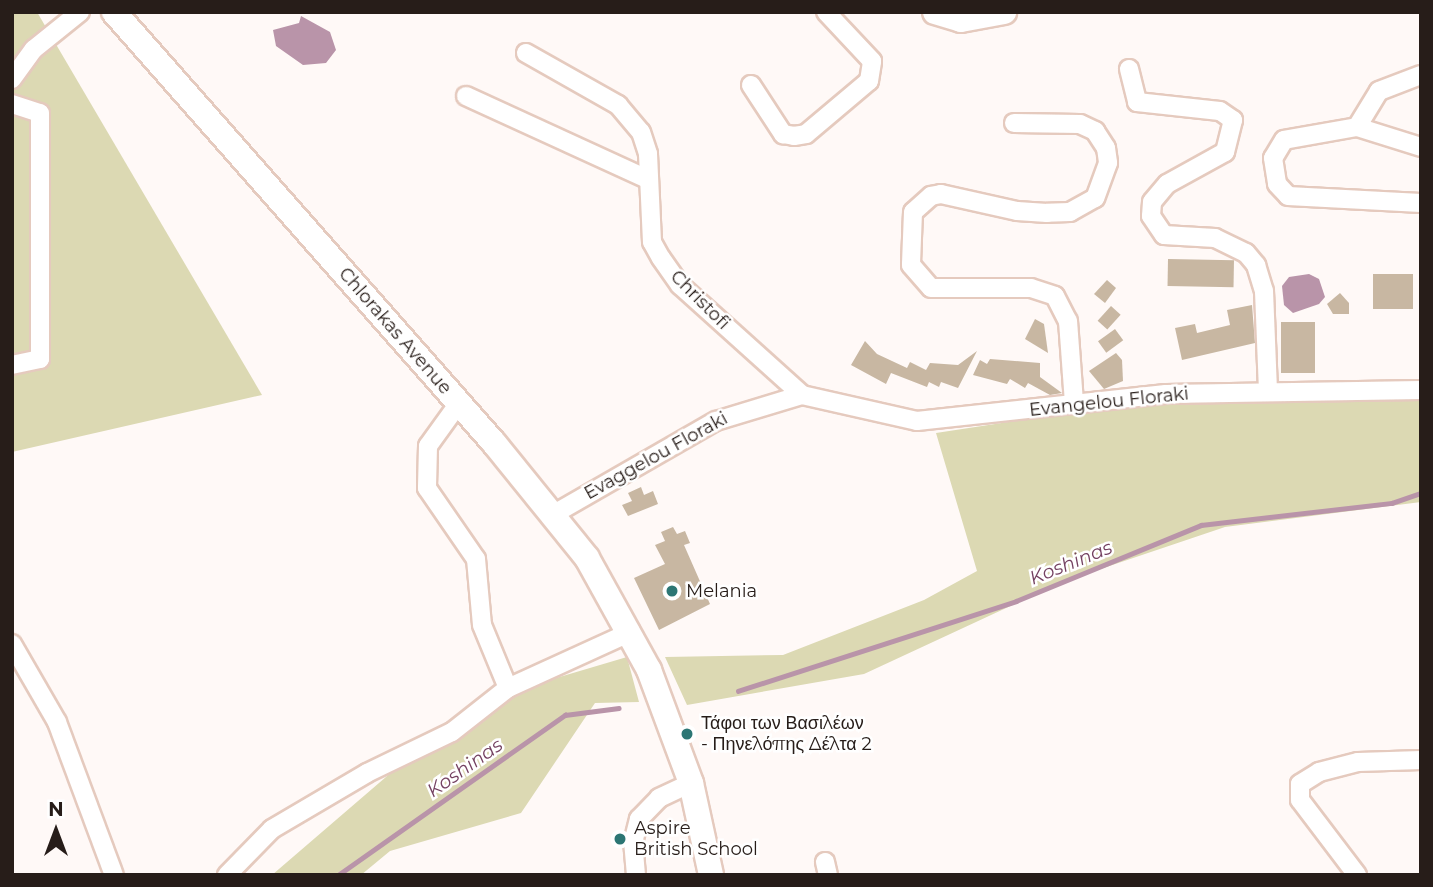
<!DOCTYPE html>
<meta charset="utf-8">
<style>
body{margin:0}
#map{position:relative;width:1433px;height:887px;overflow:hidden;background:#fff9f7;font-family:Montserrat,sans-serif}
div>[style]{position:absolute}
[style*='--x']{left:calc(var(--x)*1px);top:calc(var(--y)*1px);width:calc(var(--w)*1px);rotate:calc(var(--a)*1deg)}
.green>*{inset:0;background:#dcd9b3}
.water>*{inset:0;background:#b994a9}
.stream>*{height:4.5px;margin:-2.25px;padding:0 2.25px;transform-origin:2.25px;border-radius:2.25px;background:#b994a9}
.building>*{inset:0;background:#c8b7a2;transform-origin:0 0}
.roads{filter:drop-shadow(2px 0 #e5cabe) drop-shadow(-2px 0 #e5cabe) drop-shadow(0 2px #e5cabe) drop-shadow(0 -2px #e5cabe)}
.street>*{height:18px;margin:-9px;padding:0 9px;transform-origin:9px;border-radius:9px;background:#fff}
.secondary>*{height:24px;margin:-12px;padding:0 12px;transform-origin:12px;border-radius:12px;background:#fff}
.dots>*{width:19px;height:19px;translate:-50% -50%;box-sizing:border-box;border:4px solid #fff;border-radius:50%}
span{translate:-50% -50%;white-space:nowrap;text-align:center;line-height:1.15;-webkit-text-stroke:5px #fff;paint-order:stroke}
.street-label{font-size:18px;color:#271d19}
.poi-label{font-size:18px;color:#271d19}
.left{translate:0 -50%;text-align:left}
.water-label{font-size:19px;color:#744161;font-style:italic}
.frame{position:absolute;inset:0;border:14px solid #271d19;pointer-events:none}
.north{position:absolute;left:21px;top:796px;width:70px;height:70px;-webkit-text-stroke:5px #fff;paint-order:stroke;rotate:0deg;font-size:19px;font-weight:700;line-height:28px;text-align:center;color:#271d19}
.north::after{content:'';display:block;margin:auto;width:24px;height:32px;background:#271d19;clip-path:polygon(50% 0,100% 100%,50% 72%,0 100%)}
</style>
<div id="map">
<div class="green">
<i style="clip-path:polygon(12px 12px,37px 12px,262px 395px,12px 452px)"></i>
<i style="clip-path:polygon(1166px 398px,1421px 398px,1421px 502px,1225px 527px,1062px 582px,864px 674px,687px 705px,665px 657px,783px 655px,924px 600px,977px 571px,936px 433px)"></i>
<i style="clip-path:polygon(627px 657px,639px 702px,595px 703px,521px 813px,390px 851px,361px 875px,272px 875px,472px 703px)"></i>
</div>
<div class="water">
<i style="clip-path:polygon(301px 16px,330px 32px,336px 50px,326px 63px,303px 65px,276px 46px,273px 30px,299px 23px)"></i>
<i style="clip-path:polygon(1309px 274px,1319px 279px,1325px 297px,1319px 304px,1293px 313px,1284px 305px,1282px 286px,1289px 277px)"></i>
</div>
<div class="stream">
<i style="--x:738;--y:691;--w:292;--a:-17.9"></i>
<i style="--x:1016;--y:601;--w:200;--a:-22.3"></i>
<i style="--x:1201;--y:525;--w:192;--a:-6.6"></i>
<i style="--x:1392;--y:503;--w:31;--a:-19"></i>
<i style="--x:338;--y:875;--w:278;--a:-35.2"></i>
<i style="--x:565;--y:715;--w:54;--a:-7.4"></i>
</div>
<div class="building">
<i style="left:1168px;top:259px;width:66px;height:27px;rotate:1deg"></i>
<i style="left:1373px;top:274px;width:40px;height:35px"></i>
<i style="clip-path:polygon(1107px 280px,1116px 288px,1105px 303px,1094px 294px)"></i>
<i style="clip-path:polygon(1340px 293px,1349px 303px,1349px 314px,1333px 314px,1327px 304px)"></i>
<i style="clip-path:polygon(1252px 305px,1255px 343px,1182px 360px,1175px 328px,1195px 324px,1197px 333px,1230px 325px,1227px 310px)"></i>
<i style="left:1111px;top:306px;width:13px;height:20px;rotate:42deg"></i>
<i style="clip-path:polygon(1035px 319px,1044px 324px,1048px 353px,1025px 339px)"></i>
<i style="left:1315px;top:322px;width:51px;height:34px;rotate:90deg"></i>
<i style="left:1115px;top:329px;width:14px;height:21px;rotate:54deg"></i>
<i style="clip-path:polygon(865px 341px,877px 354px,907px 368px,910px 362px,926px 370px,930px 363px,958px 365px,977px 351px,958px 388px,941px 382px,939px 387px,929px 382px,927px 387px,891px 373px,886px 384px,851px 365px)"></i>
<i style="clip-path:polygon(1116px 353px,1122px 360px,1123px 381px,1104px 389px,1089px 371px)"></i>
<i style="clip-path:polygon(990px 359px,1040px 363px,1040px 377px,1062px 393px,1050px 395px,1028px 383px,1025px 388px,1010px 379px,1007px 384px,973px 375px,980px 360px,987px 364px)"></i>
<i style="clip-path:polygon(641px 487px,644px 495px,653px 491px,658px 504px,628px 516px,622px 505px,632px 501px,628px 493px)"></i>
<i style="clip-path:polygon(673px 527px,677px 534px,685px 531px,690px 543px,684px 545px,710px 604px,659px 630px,634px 578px,665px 564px,655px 545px,665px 541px,661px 532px)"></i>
</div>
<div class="roads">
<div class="street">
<i style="--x:526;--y:53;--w:106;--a:29.5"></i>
<i style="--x:618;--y:105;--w:35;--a:50"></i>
<i style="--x:641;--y:132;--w:23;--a:72"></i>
<i style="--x:648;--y:154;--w:88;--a:87.4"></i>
<i style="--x:652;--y:242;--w:18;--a:61"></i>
<i style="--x:661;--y:258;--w:33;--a:55"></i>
<i style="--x:680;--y:285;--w:164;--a:42"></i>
<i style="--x:1129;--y:69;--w:34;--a:76"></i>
<i style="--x:1137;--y:102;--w:83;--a:6.2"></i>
<i style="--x:1220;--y:111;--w:16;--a:35"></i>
<i style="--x:1233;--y:120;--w:33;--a:104"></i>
<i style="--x:1225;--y:152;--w:66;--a:151.1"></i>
<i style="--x:1167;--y:184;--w:23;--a:130"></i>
<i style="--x:1152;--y:202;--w:14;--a:94"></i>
<i style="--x:1151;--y:216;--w:23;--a:56"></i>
<i style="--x:1164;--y:235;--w:51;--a:3.4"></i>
<i style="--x:1215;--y:238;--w:34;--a:26"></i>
<i style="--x:1246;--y:253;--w:16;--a:50"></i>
<i style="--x:1256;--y:265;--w:27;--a:73"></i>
<i style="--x:1264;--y:291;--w:99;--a:87.7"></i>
<i style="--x:12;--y:79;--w:37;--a:-54"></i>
<i style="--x:34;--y:49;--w:59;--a:-38.8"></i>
<i style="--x:751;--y:85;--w:59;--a:56.9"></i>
<i style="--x:783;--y:134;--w:11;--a:10"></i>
<i style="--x:794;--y:136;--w:12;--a:-9"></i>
<i style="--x:806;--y:134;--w:82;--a:-40.1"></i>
<i style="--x:869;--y:81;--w:20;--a:-81"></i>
<i style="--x:872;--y:61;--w:67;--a:-133.2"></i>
<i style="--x:466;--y:96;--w:199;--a:24.6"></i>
<i style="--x:12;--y:104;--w:29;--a:18"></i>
<i style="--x:40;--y:113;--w:246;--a:90"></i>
<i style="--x:40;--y:359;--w:29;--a:168"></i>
<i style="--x:1014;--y:123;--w:66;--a:0.9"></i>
<i style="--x:1080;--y:124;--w:17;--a:25"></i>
<i style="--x:1095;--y:131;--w:20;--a:57"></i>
<i style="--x:1106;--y:148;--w:15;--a:82"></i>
<i style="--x:1108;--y:163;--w:37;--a:110"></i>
<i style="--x:1095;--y:198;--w:29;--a:151"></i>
<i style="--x:1070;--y:212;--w:23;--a:178"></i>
<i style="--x:1047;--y:213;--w:30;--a:-176"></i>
<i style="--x:1017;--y:211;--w:78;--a:-167.4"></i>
<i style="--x:941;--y:194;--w:10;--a:169"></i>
<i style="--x:931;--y:196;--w:24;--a:138"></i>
<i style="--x:913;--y:212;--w:53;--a:92.2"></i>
<i style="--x:911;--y:265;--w:30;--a:49"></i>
<i style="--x:931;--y:288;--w:100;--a:0"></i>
<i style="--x:1031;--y:288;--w:25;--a:18"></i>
<i style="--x:1055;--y:296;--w:28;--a:63"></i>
<i style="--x:1068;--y:321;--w:82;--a:85.8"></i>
<i style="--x:1357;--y:127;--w:42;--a:-58.6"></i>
<i style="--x:1379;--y:91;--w:45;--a:-20.9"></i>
<i style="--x:1421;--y:147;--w:67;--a:-162.6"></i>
<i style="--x:1357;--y:127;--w:74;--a:169.9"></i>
<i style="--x:1284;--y:140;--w:21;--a:121"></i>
<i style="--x:1273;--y:158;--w:26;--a:81"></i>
<i style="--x:1277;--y:184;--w:16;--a:47"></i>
<i style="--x:1288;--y:196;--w:133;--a:3"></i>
<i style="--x:459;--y:403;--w:53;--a:125.8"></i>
<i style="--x:428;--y:446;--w:42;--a:91.4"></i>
<i style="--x:427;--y:488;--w:86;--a:55.4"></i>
<i style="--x:476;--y:559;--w:66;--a:84.8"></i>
<i style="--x:482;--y:625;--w:68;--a:67.6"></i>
<i style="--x:554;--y:514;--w:187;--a:-29.9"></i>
<i style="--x:716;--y:421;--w:90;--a:-16.8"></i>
<i style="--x:802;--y:395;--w:118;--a:12.7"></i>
<i style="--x:917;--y:421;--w:250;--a:-6.2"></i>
<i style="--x:1166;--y:394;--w:255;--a:-0.9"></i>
<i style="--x:12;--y:644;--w:90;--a:60"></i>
<i style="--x:57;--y:722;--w:163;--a:69.6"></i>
<i style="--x:825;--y:862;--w:13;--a:77"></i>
<i style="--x:227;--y:875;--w:64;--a:-45.6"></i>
<i style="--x:272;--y:829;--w:110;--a:-30.5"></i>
<i style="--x:367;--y:773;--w:94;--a:-25.8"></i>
<i style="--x:452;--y:732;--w:71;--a:-38.2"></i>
<i style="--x:508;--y:688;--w:135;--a:-24.5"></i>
<i style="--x:636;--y:875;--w:32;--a:-95"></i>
<i style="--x:633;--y:843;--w:25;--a:-76"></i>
<i style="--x:639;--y:819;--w:29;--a:-46"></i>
<i style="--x:659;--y:798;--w:35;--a:-25"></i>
<i style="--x:1357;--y:875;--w:94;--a:-127.2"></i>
<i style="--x:1300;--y:800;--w:16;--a:-90"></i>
<i style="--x:1300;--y:784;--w:22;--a:-32"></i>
<i style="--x:1319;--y:772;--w:40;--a:-14.4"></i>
<i style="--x:1358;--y:762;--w:63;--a:-1.8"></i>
</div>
<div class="secondary">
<i style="--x:114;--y:12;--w:575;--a:48.6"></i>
<i style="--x:494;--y:443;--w:148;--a:51"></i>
<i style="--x:587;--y:558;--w:128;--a:61"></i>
<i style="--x:649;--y:670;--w:121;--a:69.6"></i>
<i style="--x:691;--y:783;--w:94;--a:77.7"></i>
<i style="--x:935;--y:12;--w:27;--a:17"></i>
<i style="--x:961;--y:20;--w:44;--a:-10.5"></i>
</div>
</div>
<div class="dots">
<i style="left:672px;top:591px;background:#2c7674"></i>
<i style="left:687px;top:734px;background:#2c7674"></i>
<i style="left:620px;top:839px;background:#2c7674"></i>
</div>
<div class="street-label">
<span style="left:700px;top:300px;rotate:45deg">Christofi</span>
<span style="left:395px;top:331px;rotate:49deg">Chlorakas Avenue</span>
<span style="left:1109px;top:402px;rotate:-6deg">Evangelou Floraki</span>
<span style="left:656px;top:456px;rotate:-29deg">Evaggelou Floraki</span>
</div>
<div class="poi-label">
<span class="left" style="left:686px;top:591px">Melania</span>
<span class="left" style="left:701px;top:734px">Τάφοι των Βασιλέων<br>- Πηνελόπης Δέλτα 2</span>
<span class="left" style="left:634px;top:839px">Aspire<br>British School</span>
</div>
<div class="water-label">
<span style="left:1071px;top:563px;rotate:-22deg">Koshinas</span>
<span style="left:465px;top:768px;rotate:-35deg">Koshinas</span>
</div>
<div class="frame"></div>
<div class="north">N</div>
</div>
